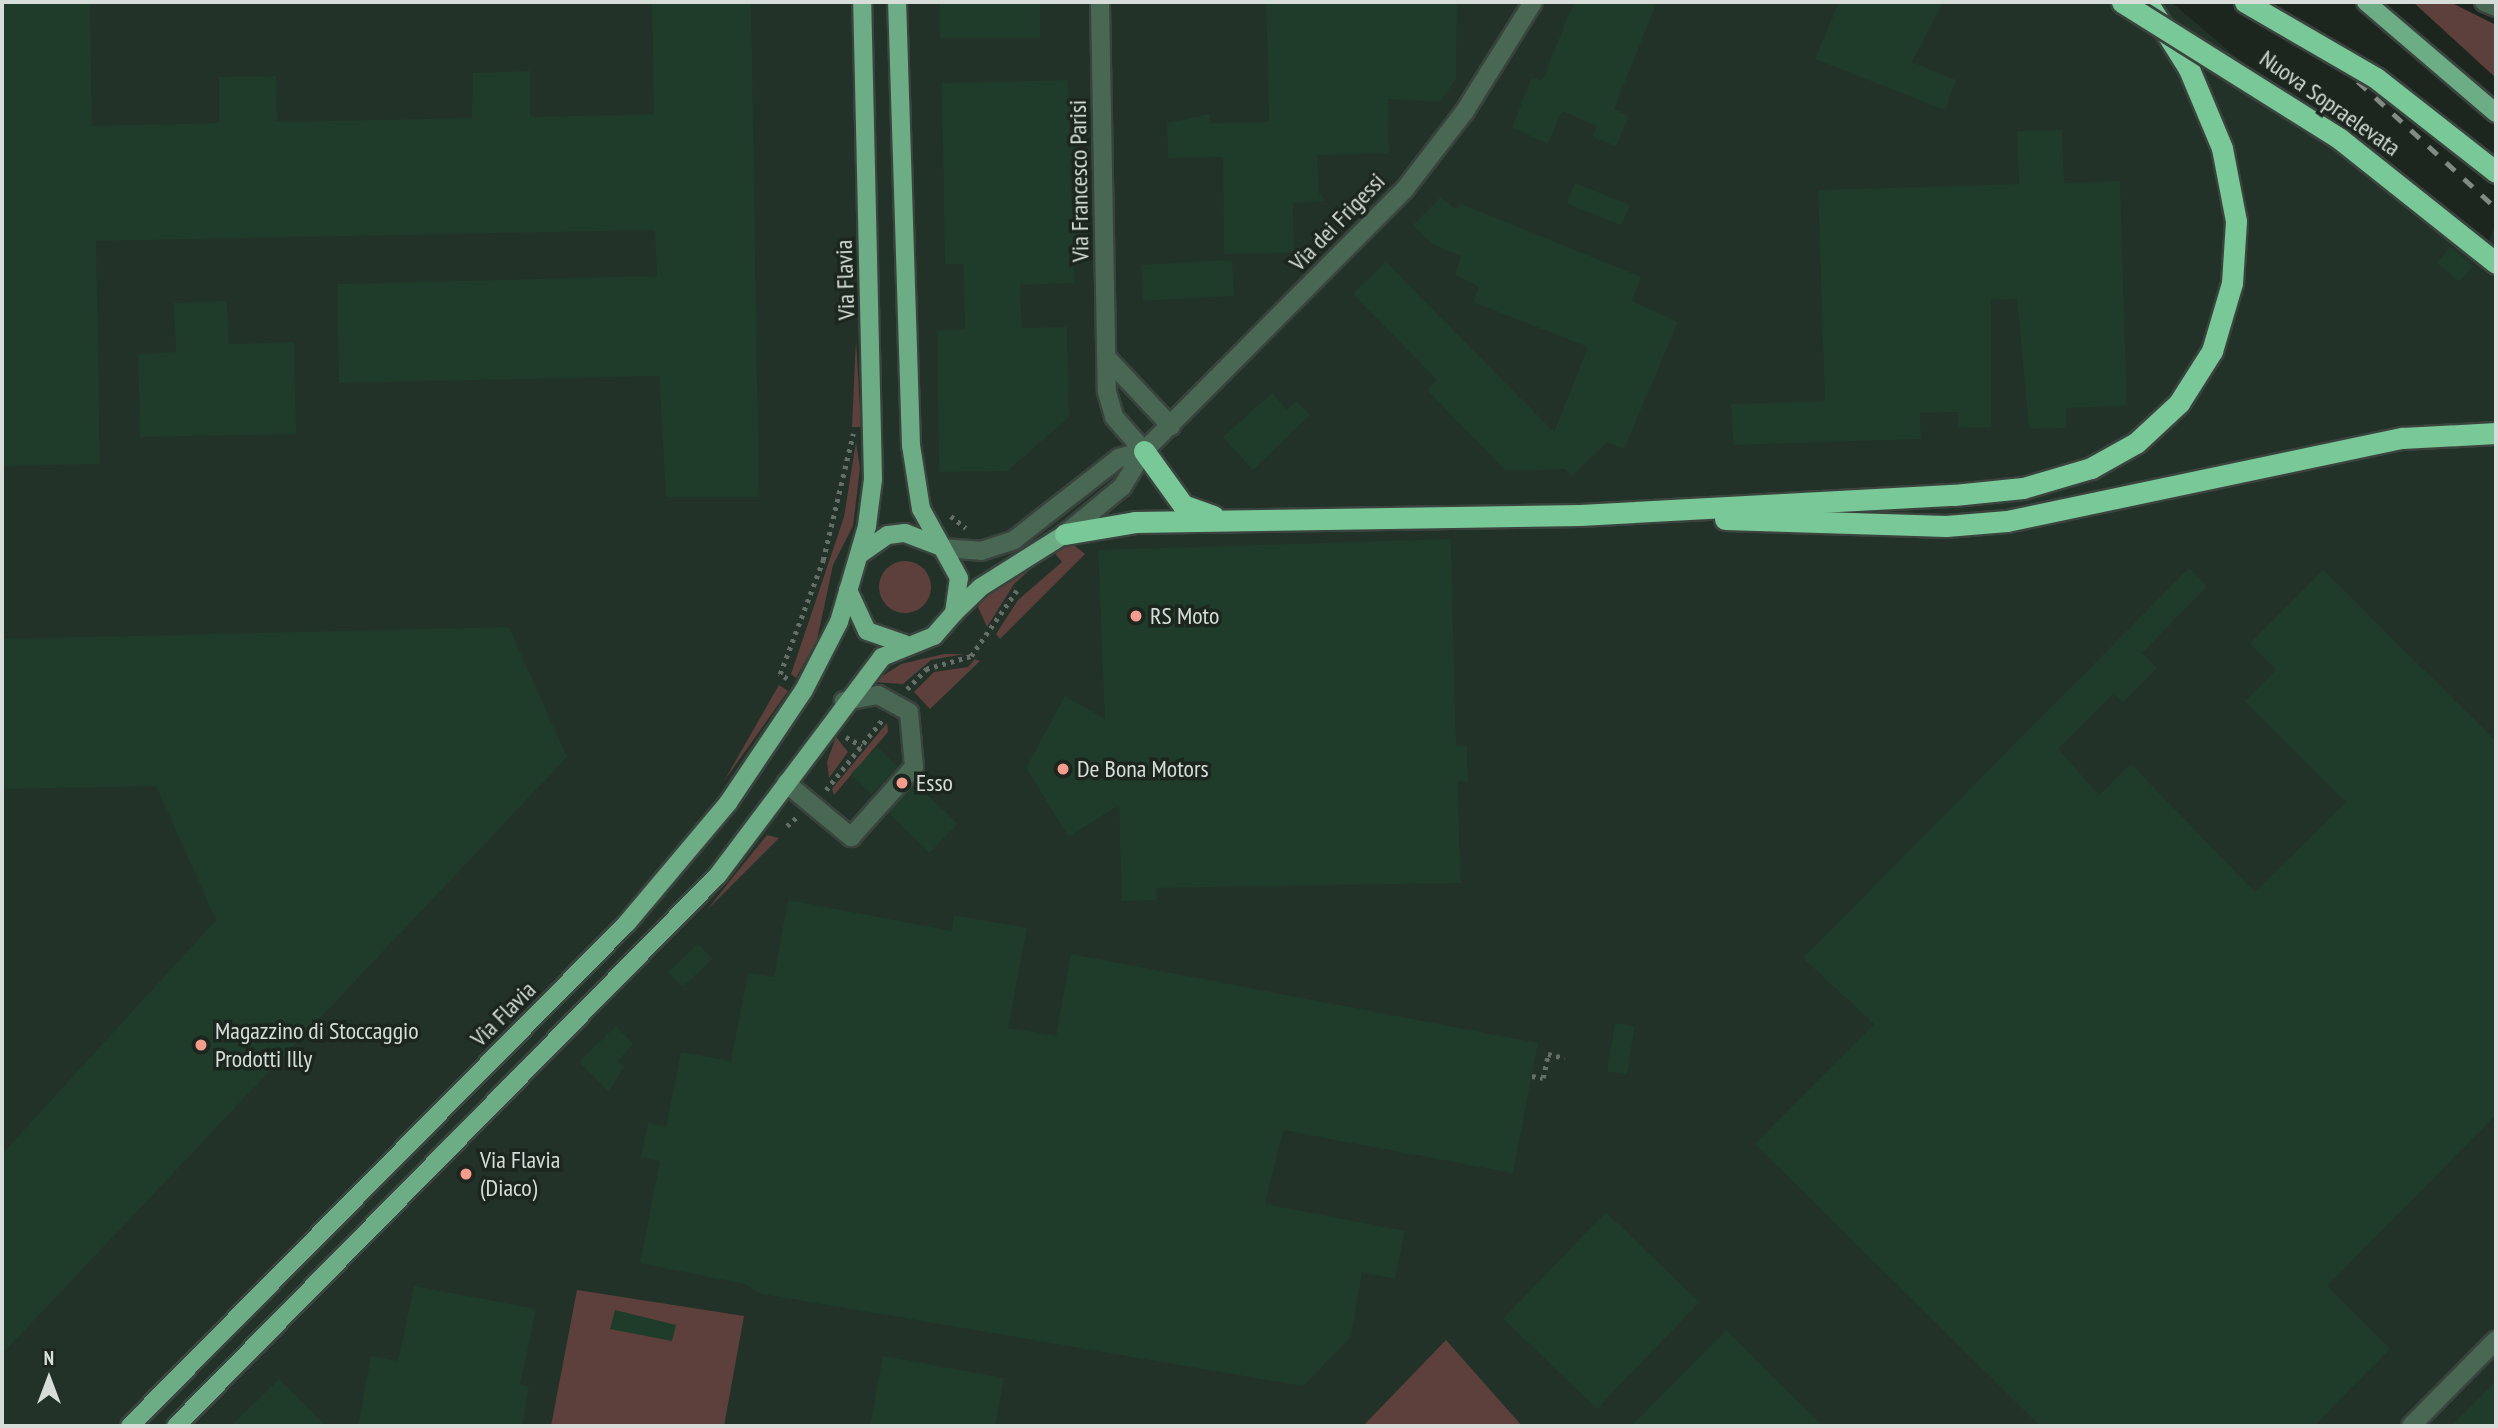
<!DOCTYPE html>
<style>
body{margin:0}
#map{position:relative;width:2498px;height:1428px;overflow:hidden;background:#1c261f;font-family:"PT Sans Narrow",sans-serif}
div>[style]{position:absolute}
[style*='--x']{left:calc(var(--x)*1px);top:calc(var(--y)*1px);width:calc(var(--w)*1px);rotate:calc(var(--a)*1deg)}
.built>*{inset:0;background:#223228}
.green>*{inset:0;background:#5d403b}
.round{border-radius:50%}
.building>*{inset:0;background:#1f3b2a;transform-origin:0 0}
.path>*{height:4.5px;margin-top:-2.25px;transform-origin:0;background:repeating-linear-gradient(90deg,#656e68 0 3.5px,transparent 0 8.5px)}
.roads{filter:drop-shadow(2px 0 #3a433d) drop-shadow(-2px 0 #3a433d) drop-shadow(0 2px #3a433d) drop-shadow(0 -2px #3a433d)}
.minor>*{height:18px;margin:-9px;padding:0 9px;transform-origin:9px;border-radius:9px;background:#496854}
.major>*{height:18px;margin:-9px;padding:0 9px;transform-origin:9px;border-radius:9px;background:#6cad85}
.highway>*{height:21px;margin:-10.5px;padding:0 10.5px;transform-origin:10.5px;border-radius:10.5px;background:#79c898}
.rail>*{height:5px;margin-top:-2.5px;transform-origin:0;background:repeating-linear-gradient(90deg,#818a84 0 12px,transparent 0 24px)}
.bridges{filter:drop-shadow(2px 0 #3a433d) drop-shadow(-2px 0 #3a433d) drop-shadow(0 2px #3a433d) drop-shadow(0 -2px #3a433d)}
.highway-bridge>*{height:21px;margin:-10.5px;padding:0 10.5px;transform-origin:10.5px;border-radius:10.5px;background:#79c898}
.dots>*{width:19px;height:19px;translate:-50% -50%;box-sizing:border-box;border:4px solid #1c261f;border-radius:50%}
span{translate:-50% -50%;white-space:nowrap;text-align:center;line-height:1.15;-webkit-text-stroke:7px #1c261f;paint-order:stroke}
.street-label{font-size:24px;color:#d7ded9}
.poi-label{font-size:24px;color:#d7ded9}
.left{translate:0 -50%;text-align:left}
.frame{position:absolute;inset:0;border:4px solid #d7ded9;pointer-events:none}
.north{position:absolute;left:14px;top:1344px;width:70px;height:70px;-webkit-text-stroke:5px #1c261f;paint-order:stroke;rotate:0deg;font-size:19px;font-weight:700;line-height:28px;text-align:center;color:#d7ded9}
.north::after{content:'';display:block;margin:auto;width:24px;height:32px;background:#d7ded9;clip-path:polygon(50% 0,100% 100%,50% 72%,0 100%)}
</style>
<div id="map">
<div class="built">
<i style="clip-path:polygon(2px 2px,2171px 2px,2480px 264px,2496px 223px,2496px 1426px,2px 1426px)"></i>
</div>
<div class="green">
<i style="clip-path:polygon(2413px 2px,2450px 2px,2496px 25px,2496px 78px)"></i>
<i style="clip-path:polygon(856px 340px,861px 427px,852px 427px)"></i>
<i style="clip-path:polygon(856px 442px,860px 468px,853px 526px,833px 565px,817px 640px,796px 678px,791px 674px,844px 517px)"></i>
<i style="clip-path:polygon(1070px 542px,1085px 554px,1000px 639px,996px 634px,1018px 600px,1062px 562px,1054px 552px)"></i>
<i class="round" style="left:879px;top:561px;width:52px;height:52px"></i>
<i style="clip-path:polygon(1035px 565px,1014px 584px,987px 627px,978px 607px,986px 596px)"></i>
<i style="clip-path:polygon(944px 654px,964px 654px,931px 660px,903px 684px,873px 682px,901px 664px)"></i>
<i style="clip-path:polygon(975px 659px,980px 661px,930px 709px,914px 692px,934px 672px,968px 667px)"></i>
<i style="clip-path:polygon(779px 685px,788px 691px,724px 781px)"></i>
<i style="clip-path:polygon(887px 723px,888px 732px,834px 795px,832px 789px)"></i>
<i style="clip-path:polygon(836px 737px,848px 752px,829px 778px,827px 762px)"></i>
<i style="clip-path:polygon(767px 835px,779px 838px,707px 910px,737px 872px)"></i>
<i style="clip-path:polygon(577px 1290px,744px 1316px,724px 1426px,551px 1426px)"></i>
<i style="clip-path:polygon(1446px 1340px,1522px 1426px,1363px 1426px)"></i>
</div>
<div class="building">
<i style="clip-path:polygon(2px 2px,90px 2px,92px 126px,219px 123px,219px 77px,276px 76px,277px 122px,472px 118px,473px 73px,530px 71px,530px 117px,654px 114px,652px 2px,751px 2px,759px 497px,666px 497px,659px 376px,339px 383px,337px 284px,657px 276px,655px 230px,96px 241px,100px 464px,2px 466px)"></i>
<i style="left:940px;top:2px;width:100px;height:36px"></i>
<i style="clip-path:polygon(1266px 2px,1457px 2px,1456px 79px,1440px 102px,1388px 99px,1389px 153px,1317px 155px,1319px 193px,1326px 201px,1293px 203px,1294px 253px,1224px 254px,1223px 157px,1168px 158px,1167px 123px,1210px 114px,1210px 123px,1269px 122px)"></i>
<i style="clip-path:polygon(1574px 2px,1657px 2px,1614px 109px,1629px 116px,1616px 146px,1593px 137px,1597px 126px,1562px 111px,1548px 144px,1512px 127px,1532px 77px,1542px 81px)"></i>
<i style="clip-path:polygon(1839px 2px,1943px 2px,1912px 62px,1956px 80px,1945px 110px,1815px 59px)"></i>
<i style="clip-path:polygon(1068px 80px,1069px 131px,1081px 132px,1081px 158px,1070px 159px,1071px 198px,1081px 199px,1082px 235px,1073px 235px,1074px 283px,1020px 285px,1022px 328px,1067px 327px,1069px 417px,1007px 471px,939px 472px,937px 330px,965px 329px,963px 264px,945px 264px,942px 83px)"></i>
<i style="clip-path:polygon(2062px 130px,2064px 183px,2120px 181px,2127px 406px,2066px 408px,2066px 428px,2029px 429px,2017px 299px,1991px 300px,1991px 427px,1958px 428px,1958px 412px,1920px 413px,1921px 439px,1733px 445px,1731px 404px,1825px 401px,1818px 190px,2019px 184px,2017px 131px)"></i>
<i style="left:1575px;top:183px;width:59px;height:22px;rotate:22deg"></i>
<i style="clip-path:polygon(1441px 197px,1455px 209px,1461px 204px,1641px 277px,1632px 301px,1678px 322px,1624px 449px,1607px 442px,1572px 476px,1565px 469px,1506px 471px,1427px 390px,1437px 380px,1353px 294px,1386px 262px,1554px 432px,1588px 347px,1473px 302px,1479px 287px,1455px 275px,1461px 256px,1432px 244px,1413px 225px)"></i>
<i style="left:2451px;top:247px;width:29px;height:21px;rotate:41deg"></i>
<i style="left:1232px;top:260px;width:36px;height:91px;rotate:87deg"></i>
<i style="clip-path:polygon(227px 301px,229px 344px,294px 342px,296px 434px,140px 437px,138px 354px,176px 352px,174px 303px)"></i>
<i style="clip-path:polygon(1272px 393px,1287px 410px,1297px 401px,1310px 415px,1253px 470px,1223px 437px)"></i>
<i style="clip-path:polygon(1451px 539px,1456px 746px,1467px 746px,1468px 782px,1457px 781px,1461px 883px,1156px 888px,1157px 900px,1122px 901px,1119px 805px,1069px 837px,1026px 768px,1065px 696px,1105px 719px,1098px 550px)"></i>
<i style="clip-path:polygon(2189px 568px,2207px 586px,2142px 653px,2157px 668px,2123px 702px,2114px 693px,2058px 749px,2099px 795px,2131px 764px,2255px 892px,2346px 802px,2245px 701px,2276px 670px,2250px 643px,2323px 570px,2496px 741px,2496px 1115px,2327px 1286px,2390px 1349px,2314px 1426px,2040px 1426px,1755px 1144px,1874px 1024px,1803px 958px)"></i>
<i style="clip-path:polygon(509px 627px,567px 757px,2px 1354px,2px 1154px,216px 920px,156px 786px,2px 789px,2px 639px)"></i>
<i style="left:877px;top:747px;width:29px;height:38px;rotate:44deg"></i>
<i style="left:915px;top:783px;width:59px;height:40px;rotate:44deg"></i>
<i style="clip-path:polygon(788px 900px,952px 931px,954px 915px,1027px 928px,1008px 1028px,1056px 1036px,1071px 954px,1538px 1043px,1513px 1173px,1283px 1130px,1265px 1204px,1405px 1231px,1395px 1279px,1362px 1272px,1351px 1337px,1303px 1386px,758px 1293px,745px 1284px,640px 1263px,660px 1161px,641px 1158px,648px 1123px,666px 1127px,681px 1052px,731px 1061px,748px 973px,774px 977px)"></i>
<i style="left:698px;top:944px;width:21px;height:41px;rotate:47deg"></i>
<i style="left:1615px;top:1023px;width:20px;height:49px;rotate:9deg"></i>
<i style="clip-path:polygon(616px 1026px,633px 1044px,618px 1061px,624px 1066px,609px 1092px,579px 1062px)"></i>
<i style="left:1606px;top:1212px;width:130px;height:148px;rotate:44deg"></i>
<i style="clip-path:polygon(414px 1286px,536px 1309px,520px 1385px,529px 1387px,522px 1426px,358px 1426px,371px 1356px,398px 1361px)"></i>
<i style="clip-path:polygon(615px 1310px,676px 1325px,672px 1341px,610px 1329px)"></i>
<i style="clip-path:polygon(1726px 1330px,1823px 1426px,1631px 1426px)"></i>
<i style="clip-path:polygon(883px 1356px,1004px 1378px,995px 1426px,870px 1426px)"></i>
<i style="clip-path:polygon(279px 1379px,326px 1426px,231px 1426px)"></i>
<i style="clip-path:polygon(2496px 1381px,2496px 1426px,2451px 1426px)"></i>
</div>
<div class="path">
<i style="--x:951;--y:516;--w:19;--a:39"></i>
<i style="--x:787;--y:679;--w:9;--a:-144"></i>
<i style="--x:780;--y:674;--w:122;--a:-69.3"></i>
<i style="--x:823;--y:560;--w:130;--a:-76.6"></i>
<i style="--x:907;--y:689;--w:28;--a:-46"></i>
<i style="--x:926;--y:669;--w:47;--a:-16.1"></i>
<i style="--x:971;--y:656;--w:80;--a:-55.1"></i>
<i style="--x:846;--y:737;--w:18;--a:29"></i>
<i style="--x:826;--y:790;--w:90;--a:-51.3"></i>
<i style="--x:787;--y:826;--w:13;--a:-42"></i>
<i style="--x:1532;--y:1076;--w:11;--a:10"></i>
<i style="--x:1543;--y:1078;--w:25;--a:-78"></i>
<i style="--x:1548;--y:1054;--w:17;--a:13"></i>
</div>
<div class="roads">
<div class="minor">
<i style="--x:1100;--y:2;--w:390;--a:89"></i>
<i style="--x:1107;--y:392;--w:26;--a:74"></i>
<i style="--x:1114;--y:417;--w:45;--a:48.6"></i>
<i style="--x:2484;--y:2;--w:13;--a:23"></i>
<i style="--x:1108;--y:359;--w:92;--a:46.8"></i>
<i style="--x:1065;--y:534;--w:74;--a:-39.5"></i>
<i style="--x:1122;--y:487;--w:42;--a:-58.6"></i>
<i style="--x:1144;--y:451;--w:370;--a:-45.1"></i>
<i style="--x:1405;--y:189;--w:98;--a:-52.4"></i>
<i style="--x:1465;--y:111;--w:128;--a:-58"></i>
<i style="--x:942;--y:548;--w:39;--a:4"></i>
<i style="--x:981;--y:551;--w:35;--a:-18"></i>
<i style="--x:1014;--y:540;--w:133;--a:-38"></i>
<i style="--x:1119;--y:458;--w:26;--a:-16"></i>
<i style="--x:786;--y:783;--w:85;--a:39.7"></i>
<i style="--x:851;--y:837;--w:94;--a:-48"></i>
<i style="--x:914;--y:767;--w:55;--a:-95.2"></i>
<i style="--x:909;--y:712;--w:35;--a:-151"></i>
<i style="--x:878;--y:695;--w:35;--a:170"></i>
<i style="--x:2411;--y:1426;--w:121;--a:-45.3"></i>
</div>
<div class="major">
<i style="--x:2366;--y:2;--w:171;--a:40.5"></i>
<i style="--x:859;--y:555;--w:35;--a:-35"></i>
<i style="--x:888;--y:535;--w:17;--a:-7"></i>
<i style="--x:905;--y:533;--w:36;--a:21"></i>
<i style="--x:848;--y:590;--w:45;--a:65.1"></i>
<i style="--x:867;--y:631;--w:39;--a:19"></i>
<i style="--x:954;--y:613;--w:37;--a:-44"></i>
<i style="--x:981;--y:587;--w:99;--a:-32.2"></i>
<i style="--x:130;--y:1426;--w:707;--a:-45.34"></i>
<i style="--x:627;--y:923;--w:157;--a:-49.9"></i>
<i style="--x:728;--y:803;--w:136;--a:-56.1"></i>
<i style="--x:804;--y:690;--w:76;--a:-62.8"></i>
<i style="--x:839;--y:622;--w:100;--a:-73.7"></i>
<i style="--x:867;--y:526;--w:47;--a:-82.7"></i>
<i style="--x:873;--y:479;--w:477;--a:-91.3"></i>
<i style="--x:176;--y:1426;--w:773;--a:-45.47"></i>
<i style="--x:718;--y:875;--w:273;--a:-53"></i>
<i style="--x:882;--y:657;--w:56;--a:-22"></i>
<i style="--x:934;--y:636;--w:30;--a:-49"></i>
<i style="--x:954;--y:613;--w:35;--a:-82"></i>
<i style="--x:959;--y:578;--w:79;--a:-118.8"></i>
<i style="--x:921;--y:509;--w:65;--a:-98.9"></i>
<i style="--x:911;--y:445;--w:443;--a:-91.8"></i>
</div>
<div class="highway">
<i style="--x:1144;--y:451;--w:67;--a:54.2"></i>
<i style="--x:1183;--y:505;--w:32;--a:20"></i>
<i style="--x:1725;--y:519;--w:221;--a:1.8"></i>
<i style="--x:1946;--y:526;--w:61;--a:-4.7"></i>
<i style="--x:2007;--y:521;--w:404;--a:-11.9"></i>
<i style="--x:2402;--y:438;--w:94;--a:-3"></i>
<i style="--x:1065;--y:534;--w:71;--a:-9.7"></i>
<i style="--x:1135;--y:522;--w:445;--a:-0.9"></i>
<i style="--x:1580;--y:515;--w:375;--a:-3.1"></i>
<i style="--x:1954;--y:495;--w:69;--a:-5.8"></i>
<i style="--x:2023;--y:488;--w:71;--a:-16.4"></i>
<i style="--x:2091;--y:468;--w:51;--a:-29.1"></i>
<i style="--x:2136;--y:443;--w:59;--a:-42.9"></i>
<i style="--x:2179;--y:403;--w:62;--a:-57.6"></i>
<i style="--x:2212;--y:351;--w:71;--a:-73.6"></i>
<i style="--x:2232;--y:283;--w:62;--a:-86.3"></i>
<i style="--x:2236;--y:221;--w:74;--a:-100.9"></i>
<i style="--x:2222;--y:148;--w:86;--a:-112.7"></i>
<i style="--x:2189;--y:69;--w:79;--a:-122.1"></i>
</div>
</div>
<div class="rail">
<i style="--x:2340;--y:65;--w:212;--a:42.5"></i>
</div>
<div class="bridges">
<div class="highway-bridge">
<i style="--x:2122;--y:2;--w:257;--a:32.1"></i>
<i style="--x:2340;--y:139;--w:199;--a:38.5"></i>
<i style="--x:2245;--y:2;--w:151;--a:30.1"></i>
<i style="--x:2376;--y:78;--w:152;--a:38.1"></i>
</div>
</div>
<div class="dots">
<i style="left:1136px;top:616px;background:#f59d8d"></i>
<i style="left:1063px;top:769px;background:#f59d8d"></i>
<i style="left:902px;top:783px;background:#f59d8d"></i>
<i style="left:201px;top:1045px;background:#f59d8d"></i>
<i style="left:466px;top:1174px;background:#f59d8d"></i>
</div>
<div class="street-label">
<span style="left:2330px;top:103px;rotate:35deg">Nuova Sopraelevata</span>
<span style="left:1079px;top:181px;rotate:-91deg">Via Francesco Parisi</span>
<span style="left:1337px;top:222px;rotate:-46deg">Via dei Frigessi</span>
<span style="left:845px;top:280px;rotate:-92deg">Via Flavia</span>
<span style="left:503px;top:1014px;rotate:-45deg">Via Flavia</span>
</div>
<div class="poi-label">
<span class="left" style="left:1150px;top:616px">RS Moto</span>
<span class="left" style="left:1077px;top:769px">De Bona Motors</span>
<span class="left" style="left:916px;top:783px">Esso</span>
<span class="left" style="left:215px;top:1045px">Magazzino di Stoccaggio<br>Prodotti Illy</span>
<span class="left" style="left:480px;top:1174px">Via Flavia<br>(Diaco)</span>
</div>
<div class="frame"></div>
<div class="north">N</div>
</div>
